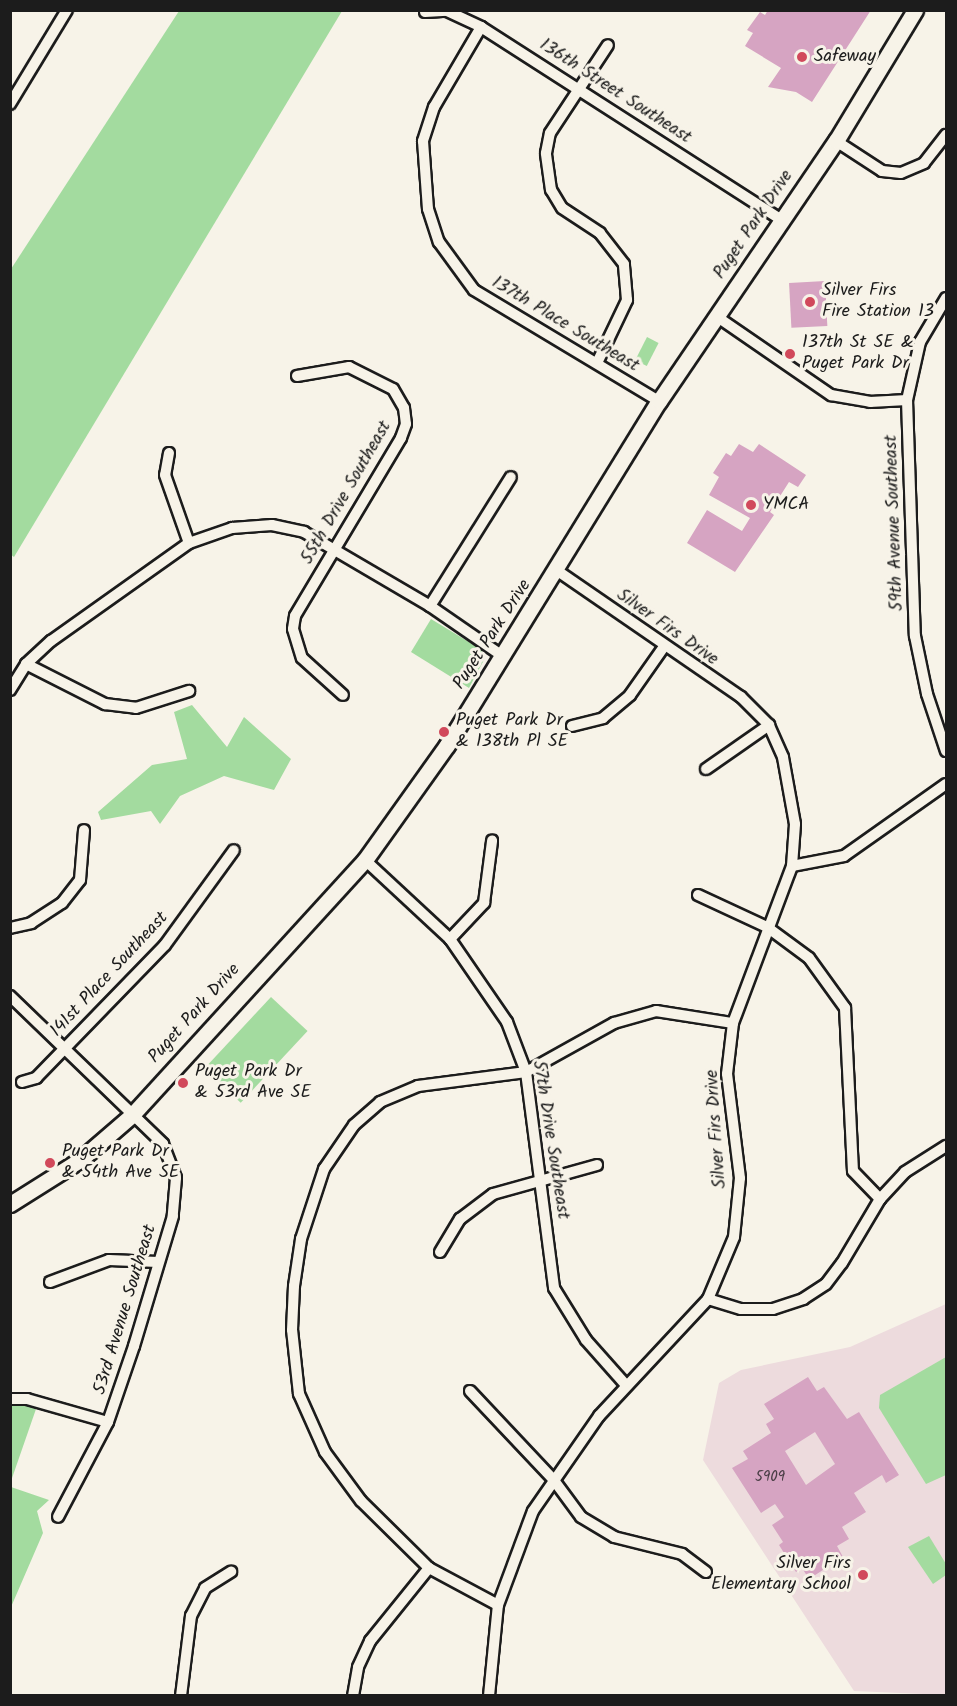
<!DOCTYPE html>
<style>
body{margin:0}
#map{position:relative;width:957px;height:1706px;overflow:hidden;background:#f7f3e8;font-family:Kalam,sans-serif}
div>[style]{position:absolute}
[style*='--x']{left:calc(var(--x)*1px);top:calc(var(--y)*1px);width:calc(var(--w)*1px);rotate:calc(var(--a)*1deg)}
.built>*{inset:0;background:#eddbdd}
.green>*{inset:0;background:#a3db9f;transform-origin:0 0}
.building>*{inset:0;background:#d6a4c2;transform-origin:0 0}
.roads{filter:drop-shadow(2px 0 #1c1c1c) drop-shadow(-2px 0 #1c1c1c) drop-shadow(0 2px #1c1c1c) drop-shadow(0 -2px #1c1c1c)}
.street>*{height:10px;margin:-5px;padding:0 5px;transform-origin:5px;border-radius:5px;background:#f7f3e8}
.secondary>*{height:15px;margin:-7.5px;padding:0 7.5px;transform-origin:7.5px;border-radius:7.5px;background:#f7f3e8}
.dots>*{width:16px;height:16px;translate:-50% -50%;box-sizing:border-box;border:3px solid #f7f3e8;border-radius:50%}
span{translate:-50% -50%;white-space:nowrap;text-align:center;line-height:1.15;-webkit-text-stroke:6px #f7f3e8;paint-order:stroke}
.number-label{font-size:15px;color:#4a3e46}
.number-label span{-webkit-text-stroke-width:0}
.poi-label{font-size:18px;color:#1c1c1c}
.left{translate:0 -50%;text-align:left}
.right{translate:-100% -50%;text-align:right}
.street-label{font-size:18px;color:#1c1c1c}
.frame{position:absolute;inset:0;border:12px solid #1c1c1c;pointer-events:none}
</style>
<div id="map">
<div class="built">
<i style="clip-path:polygon(946px 1304px,946px 1695px,854px 1691px,703px 1460px,719px 1383px,741px 1370px,850px 1347px)"></i>
</div>
<div class="green">
<i style="clip-path:polygon(179px 11px,342px 11px,14px 557px,10px 554px,11px 269px)"></i>
<i style="left:647px;top:337px;width:13px;height:26px;rotate:27deg"></i>
<i style="clip-path:polygon(431px 619px,482px 650px,485px 658px,469px 688px,411px 652px)"></i>
<i style="clip-path:polygon(192px 705px,227px 747px,244px 717px,291px 759px,274px 790px,224px 776px,180px 796px,160px 824px,151px 811px,101px 820px,98px 812px,152px 765px,187px 759px,174px 712px)"></i>
<i style="left:271px;top:997px;width:50px;height:98px;rotate:43deg"></i>
<i style="clip-path:polygon(946px 1357px,946px 1475px,926px 1484px,879px 1408px,880px 1395px)"></i>
<i style="clip-path:polygon(23px 1404px,36px 1409px,11px 1481px,11px 1405px)"></i>
<i style="clip-path:polygon(11px 1487px,49px 1500px,37px 1511px,43px 1533px,11px 1607px)"></i>
<i style="clip-path:polygon(929px 1536px,946px 1564px,946px 1575px,933px 1584px,908px 1547px)"></i>
</div>
<div class="building">
<i style="clip-path:polygon(768px 10px,871px 10px,812px 102px,796px 92px,768px 87px,781px 68px,745px 46px,753px 33px,747px 30px,760px 12px,765px 15px)"></i>
<i style="left:825px;top:281px;width:45px;height:36px;rotate:87deg"></i>
<i style="clip-path:polygon(739px 444px,753px 452px,759px 444px,806px 475px,798px 487px,789px 482px,770px 512px,774px 515px,735px 572px,687px 543px,707px 510px,742px 531px,750px 518px,709px 495px,719px 477px,713px 473px,726px 453px,731px 456px)"></i>
<i style="clip-path:polygon(evenodd,808px 1377px,817px 1391px,824px 1387px,847px 1419px,859px 1412px,899px 1475px,886px 1483px,882px 1475px,854px 1493px,866px 1512px,842px 1527px,849px 1539px,837px 1546px,843px 1557px,809px 1579px,802px 1568px,796px 1572px,779px 1545px,783px 1542px,772px 1525px,784px 1517px,775px 1504px,761px 1513px,732px 1468px,748px 1459px,743px 1451px,771px 1433px,766px 1424px,774px 1419px,764px 1404px,808px 1377px,815px 1432px,835px 1464px,806px 1485px,785px 1451px,815px 1432px)"></i>
</div>
<div class="roads">
<div class="street">
<i style="--x:425;--y:12;--w:22;--a:-3"></i>
<i style="--x:447;--y:11;--w:38;--a:25"></i>
<i style="--x:481;--y:27;--w:355;--a:32.7"></i>
<i style="--x:481;--y:27;--w:93;--a:120.4"></i>
<i style="--x:434;--y:107;--w:36;--a:108"></i>
<i style="--x:423;--y:141;--w:68;--a:85.8"></i>
<i style="--x:428;--y:209;--w:35;--a:72"></i>
<i style="--x:439;--y:242;--w:59;--a:53.9"></i>
<i style="--x:474;--y:290;--w:216;--a:31"></i>
<i style="--x:10;--y:104;--w:110;--a:-58.8"></i>
<i style="--x:836;--y:141;--w:55;--a:33.1"></i>
<i style="--x:882;--y:171;--w:19;--a:6"></i>
<i style="--x:901;--y:173;--w:25;--a:-23"></i>
<i style="--x:924;--y:163;--w:36;--a:-52"></i>
<i style="--x:946;--y:298;--w:51;--a:120.6"></i>
<i style="--x:920;--y:342;--w:59;--a:102.6"></i>
<i style="--x:907;--y:400;--w:236;--a:88.1"></i>
<i style="--x:915;--y:636;--w:59;--a:78.3"></i>
<i style="--x:927;--y:694;--w:60;--a:71.6"></i>
<i style="--x:716;--y:316;--w:140;--a:34.5"></i>
<i style="--x:831;--y:395;--w:40;--a:10"></i>
<i style="--x:870;--y:402;--w:37;--a:-3"></i>
<i style="--x:597;--y:363;--w:70;--a:-64.5"></i>
<i style="--x:627;--y:300;--w:36;--a:-95"></i>
<i style="--x:624;--y:264;--w:39;--a:-128"></i>
<i style="--x:600;--y:233;--w:45;--a:-146.7"></i>
<i style="--x:562;--y:208;--w:21;--a:-121"></i>
<i style="--x:551;--y:190;--w:37;--a:-98"></i>
<i style="--x:546;--y:153;--w:20;--a:-79"></i>
<i style="--x:550;--y:133;--w:105;--a:-56.6"></i>
<i style="--x:297;--y:376;--w:53;--a:-9.8"></i>
<i style="--x:349;--y:367;--w:49;--a:26.6"></i>
<i style="--x:393;--y:389;--w:22;--a:60"></i>
<i style="--x:404;--y:408;--w:16;--a:83"></i>
<i style="--x:406;--y:424;--w:15;--a:110"></i>
<i style="--x:401;--y:438;--w:207;--a:120.8"></i>
<i style="--x:295;--y:616;--w:13;--a:99"></i>
<i style="--x:293;--y:629;--w:30;--a:73"></i>
<i style="--x:302;--y:658;--w:55;--a:42.1"></i>
<i style="--x:169;--y:453;--w:22;--a:100"></i>
<i style="--x:165;--y:475;--w:72;--a:70.6"></i>
<i style="--x:430;--y:606;--w:152;--a:-57.9"></i>
<i style="--x:26;--y:664;--w:89;--a:26.9"></i>
<i style="--x:105;--y:704;--w:31;--a:7"></i>
<i style="--x:136;--y:708;--w:56;--a:-17.8"></i>
<i style="--x:10;--y:690;--w:31;--a:-58"></i>
<i style="--x:26;--y:664;--w:34;--a:-43"></i>
<i style="--x:51;--y:641;--w:169;--a:-35.4"></i>
<i style="--x:189;--y:543;--w:46;--a:-19.2"></i>
<i style="--x:232;--y:528;--w:40;--a:-4.3"></i>
<i style="--x:272;--y:525;--w:33;--a:12"></i>
<i style="--x:304;--y:532;--w:146;--a:30.4"></i>
<i style="--x:430;--y:606;--w:86;--a:34.6"></i>
<i style="--x:572;--y:726;--w:32;--a:-14"></i>
<i style="--x:603;--y:718;--w:35;--a:-40"></i>
<i style="--x:630;--y:695;--w:57;--a:-54.9"></i>
<i style="--x:706;--y:769;--w:77;--a:-34.9"></i>
<i style="--x:365;--y:860;--w:116;--a:42.9"></i>
<i style="--x:450;--y:939;--w:101;--a:55.5"></i>
<i style="--x:507;--y:1022;--w:53;--a:69.2"></i>
<i style="--x:526;--y:1072;--w:218;--a:82.6"></i>
<i style="--x:554;--y:1288;--w:61;--a:58.4"></i>
<i style="--x:586;--y:1340;--w:60;--a:48.4"></i>
<i style="--x:792;--y:866;--w:53;--a:-10.9"></i>
<i style="--x:844;--y:856;--w:125;--a:-35.2"></i>
<i style="--x:698;--y:895;--w:76;--a:24.9"></i>
<i style="--x:767;--y:927;--w:52;--a:36.4"></i>
<i style="--x:809;--y:958;--w:62;--a:54.2"></i>
<i style="--x:845;--y:1008;--w:163;--a:87.2"></i>
<i style="--x:853;--y:1171;--w:39;--a:46"></i>
<i style="--x:10;--y:928;--w:22;--a:-13"></i>
<i style="--x:31;--y:923;--w:37;--a:-33"></i>
<i style="--x:62;--y:903;--w:29;--a:-52"></i>
<i style="--x:80;--y:880;--w:50;--a:-85.4"></i>
<i style="--x:450;--y:939;--w:50;--a:-46.6"></i>
<i style="--x:484;--y:903;--w:63;--a:-82.6"></i>
<i style="--x:10;--y:996;--w:213;--a:44"></i>
<i style="--x:163;--y:1144;--w:36;--a:69"></i>
<i style="--x:176;--y:1178;--w:38;--a:95"></i>
<i style="--x:173;--y:1216;--w:136;--a:106.7"></i>
<i style="--x:134;--y:1346;--w:80;--a:108.9"></i>
<i style="--x:108;--y:1422;--w:107;--a:117.8"></i>
<i style="--x:22;--y:1082;--w:15;--a:-16"></i>
<i style="--x:36;--y:1078;--w:185;--a:-45.9"></i>
<i style="--x:165;--y:945;--w:117;--a:-54"></i>
<i style="--x:440;--y:1252;--w:39;--a:-59"></i>
<i style="--x:460;--y:1219;--w:41;--a:-37.1"></i>
<i style="--x:493;--y:1194;--w:108;--a:-15.6"></i>
<i style="--x:50;--y:1282;--w:63;--a:-20.4"></i>
<i style="--x:109;--y:1260;--w:49;--a:2.3"></i>
<i style="--x:708;--y:1299;--w:34;--a:17"></i>
<i style="--x:741;--y:1309;--w:32;--a:0"></i>
<i style="--x:773;--y:1309;--w:32;--a:-18"></i>
<i style="--x:803;--y:1299;--w:27;--a:-33"></i>
<i style="--x:826;--y:1284;--w:26;--a:-53"></i>
<i style="--x:842;--y:1263;--w:74;--a:-59.3"></i>
<i style="--x:880;--y:1199;--w:37;--a:-47"></i>
<i style="--x:905;--y:1172;--w:49;--a:-32.4"></i>
<i style="--x:470;--y:1391;--w:121;--a:46.7"></i>
<i style="--x:553;--y:1479;--w:47;--a:53.6"></i>
<i style="--x:581;--y:1517;--w:39;--a:31"></i>
<i style="--x:614;--y:1537;--w:70;--a:14"></i>
<i style="--x:682;--y:1554;--w:30;--a:37"></i>
<i style="--x:10;--y:1399;--w:17;--a:0"></i>
<i style="--x:27;--y:1399;--w:84;--a:15.9"></i>
<i style="--x:498;--y:1605;--w:78;--a:-151.8"></i>
<i style="--x:429;--y:1568;--w:95;--a:-135.4"></i>
<i style="--x:361;--y:1501;--w:61;--a:-126.3"></i>
<i style="--x:325;--y:1452;--w:64;--a:-114.1"></i>
<i style="--x:299;--y:1394;--w:64;--a:-96.2"></i>
<i style="--x:292;--y:1330;--w:44;--a:-87.4"></i>
<i style="--x:294;--y:1286;--w:48;--a:-81.5"></i>
<i style="--x:301;--y:1239;--w:74;--a:-71.8"></i>
<i style="--x:324;--y:1169;--w:53;--a:-55.7"></i>
<i style="--x:354;--y:1125;--w:35;--a:-41"></i>
<i style="--x:380;--y:1102;--w:41;--a:-22.8"></i>
<i style="--x:418;--y:1086;--w:109;--a:-7.4"></i>
<i style="--x:526;--y:1072;--w:101;--a:-29.1"></i>
<i style="--x:614;--y:1023;--w:44;--a:-15.9"></i>
<i style="--x:656;--y:1011;--w:78;--a:8.9"></i>
<i style="--x:181;--y:1696;--w:81;--a:-82.9"></i>
<i style="--x:191;--y:1616;--w:31;--a:-63"></i>
<i style="--x:205;--y:1588;--w:31;--a:-32"></i>
<i style="--x:353;--y:1696;--w:29;--a:-80"></i>
<i style="--x:358;--y:1667;--w:29;--a:-65"></i>
<i style="--x:370;--y:1641;--w:94;--a:-51.1"></i>
<i style="--x:489;--y:1696;--w:91;--a:-84.4"></i>
<i style="--x:498;--y:1605;--w:100;--a:-69.6"></i>
<i style="--x:533;--y:1511;--w:116;--a:-55.2"></i>
<i style="--x:599;--y:1416;--w:160;--a:-47"></i>
<i style="--x:708;--y:1299;--w:67;--a:-67.2"></i>
<i style="--x:734;--y:1237;--w:59;--a:-84.2"></i>
<i style="--x:740;--y:1178;--w:105;--a:-97.1"></i>
<i style="--x:727;--y:1074;--w:51;--a:-83.3"></i>
<i style="--x:733;--y:1023;--w:168;--a:-69.4"></i>
<i style="--x:792;--y:866;--w:42;--a:-85.9"></i>
<i style="--x:795;--y:824;--w:68;--a:-100.2"></i>
<i style="--x:783;--y:757;--w:35;--a:-114"></i>
<i style="--x:769;--y:725;--w:40;--a:-135"></i>
<i style="--x:741;--y:697;--w:222;--a:-145.5"></i>
</div>
<div class="secondary">
<i style="--x:10;--y:1204;--w:83;--a:-32.2"></i>
<i style="--x:80;--y:1160;--w:69;--a:-40.9"></i>
<i style="--x:132;--y:1115;--w:345;--a:-47.6"></i>
<i style="--x:365;--y:860;--w:141;--a:-54.5"></i>
<i style="--x:447;--y:745;--w:404;--a:-58.4"></i>
<i style="--x:659;--y:401;--w:315;--a:-55.8"></i>
<i style="--x:836;--y:141;--w:153;--a:-58.9"></i>
</div>
</div>
<div class="dots">
<i style="left:802px;top:57px;background:#d1495b"></i>
<i style="left:810px;top:302px;background:#d1495b"></i>
<i style="left:790px;top:354px;background:#d1495b"></i>
<i style="left:751px;top:505px;background:#d1495b"></i>
<i style="left:444px;top:732px;background:#d1495b"></i>
<i style="left:183px;top:1083px;background:#d1495b"></i>
<i style="left:50px;top:1163px;background:#d1495b"></i>
<i style="left:863px;top:1575px;background:#d1495b"></i>
</div>
<div class="number-label">
<span style="left:770px;top:1478px">5909</span>
</div>
<div class="poi-label">
<span class="left" style="left:814px;top:57px">Safeway</span>
<span class="left" style="left:822px;top:302px">Silver Firs<br>Fire Station 13</span>
<span class="left" style="left:802px;top:354px">137th St SE &amp;<br>Puget Park Dr</span>
<span class="left" style="left:763px;top:505px">YMCA</span>
<span class="left" style="left:456px;top:732px">Puget Park Dr<br>&amp; 138th Pl SE</span>
<span class="left" style="left:195px;top:1083px">Puget Park Dr<br>&amp; 53rd Ave SE</span>
<span class="left" style="left:62px;top:1163px">Puget Park Dr<br>&amp; 54th Ave SE</span>
<span class="right" style="left:851px;top:1575px">Silver Firs<br>Elementary School</span>
</div>
<div class="street-label">
<span style="left:615px;top:92px;rotate:33deg">136th Street Southeast</span>
<span style="left:754px;top:225px;rotate:-56deg">Puget Park Drive</span>
<span style="left:565px;top:325px;rotate:31deg">137th Place Southeast</span>
<span style="left:347px;top:493px;rotate:-60deg">55th Drive Southeast</span>
<span style="left:895px;top:523px;rotate:-92deg">59th Avenue Southeast</span>
<span style="left:667px;top:628px;rotate:35deg">Silver Firs Drive</span>
<span style="left:493px;top:635px;rotate:-57deg">Puget Park Drive</span>
<span style="left:110px;top:975px;rotate:-47deg">141st Place Southeast</span>
<span style="left:195px;top:1014px;rotate:-48deg">Puget Park Drive</span>
<span style="left:717px;top:1129px;rotate:-94deg">Silver Firs Drive</span>
<span style="left:550px;top:1140px;rotate:81deg">57th Drive Southeast</span>
<span style="left:126px;top:1310px;rotate:-73deg">53rd Avenue Southeast</span>
</div>
<div class="frame"></div>
</div>
